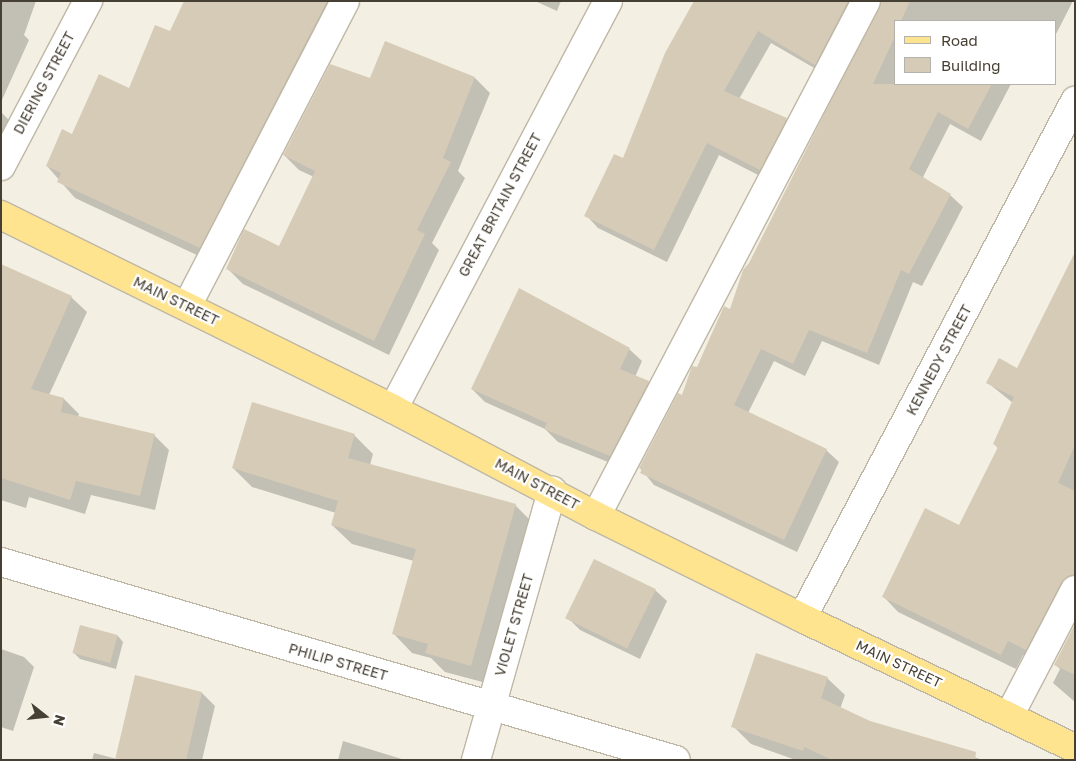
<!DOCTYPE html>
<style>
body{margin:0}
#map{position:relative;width:1076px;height:761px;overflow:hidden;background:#f3efe3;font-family:"Golos Text",sans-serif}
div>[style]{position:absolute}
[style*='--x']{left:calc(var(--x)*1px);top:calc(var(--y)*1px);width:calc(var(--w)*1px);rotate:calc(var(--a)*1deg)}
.shadow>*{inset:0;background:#0003}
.building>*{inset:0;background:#d6cbb7;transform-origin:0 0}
.roads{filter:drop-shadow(1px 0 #bfb7a5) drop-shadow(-1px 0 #bfb7a5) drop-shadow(0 1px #bfb7a5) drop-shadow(0 -1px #bfb7a5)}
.minor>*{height:28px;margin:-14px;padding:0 14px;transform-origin:14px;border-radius:14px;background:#fff}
.major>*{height:28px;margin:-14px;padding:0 14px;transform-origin:14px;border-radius:14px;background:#ffe490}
span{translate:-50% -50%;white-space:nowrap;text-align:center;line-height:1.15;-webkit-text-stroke:4.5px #fff;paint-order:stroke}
.street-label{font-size:14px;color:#463f33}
.frame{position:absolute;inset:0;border:2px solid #463f33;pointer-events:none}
.legend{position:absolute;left:894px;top:20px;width:162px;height:65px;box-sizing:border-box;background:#fff;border:1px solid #b5b2ad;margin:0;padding:6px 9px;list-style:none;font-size:15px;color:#463f33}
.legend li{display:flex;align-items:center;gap:10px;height:25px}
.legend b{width:25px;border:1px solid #b5b2ad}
.north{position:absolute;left:20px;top:691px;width:50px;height:50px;-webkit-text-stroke:4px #fff;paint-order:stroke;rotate:106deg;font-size:14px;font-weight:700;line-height:20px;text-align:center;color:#463f33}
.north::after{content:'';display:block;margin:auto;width:18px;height:22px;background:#463f33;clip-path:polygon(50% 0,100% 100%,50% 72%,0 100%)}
</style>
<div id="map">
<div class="shadow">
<i style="clip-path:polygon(1px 1px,36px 1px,24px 35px,29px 40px,1px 102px)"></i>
<i style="clip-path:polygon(186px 1px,338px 1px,216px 264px,75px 198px,47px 166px,72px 135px,130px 90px,171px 33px)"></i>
<i style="clip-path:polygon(535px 1px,561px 1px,557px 11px)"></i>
<i style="clip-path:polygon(704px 1px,872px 1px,828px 76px,771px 43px,739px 99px,786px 119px,799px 131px,772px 182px,719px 155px,667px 262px,598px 228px,586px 215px,623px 160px)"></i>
<i style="clip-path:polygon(881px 1px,1073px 1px,1055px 36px,1055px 21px,895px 21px,895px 84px,1011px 84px,981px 141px,950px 124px,923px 177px,950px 195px,963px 207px,922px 286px,913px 282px,879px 365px,822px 341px,805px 376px,774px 361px,748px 413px,826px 450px,839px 462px,797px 552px,654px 485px,640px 468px,731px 310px,750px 264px,881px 9px)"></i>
<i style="clip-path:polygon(385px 43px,475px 78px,490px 93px,458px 171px,465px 178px,432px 243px,439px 250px,389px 355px,243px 284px,228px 269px,280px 248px,314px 177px,299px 170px,284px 155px,371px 80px)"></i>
<i style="clip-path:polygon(1px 112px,11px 122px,1px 145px)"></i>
<i style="clip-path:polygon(1px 266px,71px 297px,87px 312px,49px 395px,64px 399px,79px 414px,78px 417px,154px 435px,169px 450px,155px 510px,91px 495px,85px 514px,29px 497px,26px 508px,1px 500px)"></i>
<i style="clip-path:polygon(1075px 291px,1075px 600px,1041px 664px,1023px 655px,1016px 669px,898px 612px,884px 597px,960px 526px,998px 448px,994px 444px,1013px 403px,988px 383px,1018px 370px)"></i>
<i style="clip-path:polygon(629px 349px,642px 361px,635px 377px,648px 382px,661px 395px,623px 468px,558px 442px,545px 429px,485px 402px,472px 389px)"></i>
<i style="clip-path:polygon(354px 435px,373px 454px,370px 465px,515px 505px,534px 524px,490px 684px,445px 672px,431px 658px,412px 653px,393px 633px,414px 561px,352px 544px,332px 525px,336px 513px,252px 487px,233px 468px)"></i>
<i style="clip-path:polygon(655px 590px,667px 601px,640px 659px,580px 630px,568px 618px)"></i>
<i style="clip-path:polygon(1075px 627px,1075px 702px,1053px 683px,1060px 669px,1055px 664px)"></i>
<i style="clip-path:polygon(118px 636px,123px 642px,116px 669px,80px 659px,74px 653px)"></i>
<i style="clip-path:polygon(1px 649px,24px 657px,34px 667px,13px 731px,1px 727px)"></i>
<i style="clip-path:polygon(136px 677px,202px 693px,215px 706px,202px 760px,92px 760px,94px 753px,117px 759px)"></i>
<i style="clip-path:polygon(827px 678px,845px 695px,840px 709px,869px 722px,983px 760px,796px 760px,751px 744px,733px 726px)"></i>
<i style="clip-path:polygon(343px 741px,405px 760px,338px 760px)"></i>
</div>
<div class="building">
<i style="clip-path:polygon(184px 1px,327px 1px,200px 248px,57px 182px,61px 173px,46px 166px,62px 129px,72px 134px,99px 74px,129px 88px,155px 25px,170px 31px)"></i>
<i style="clip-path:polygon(694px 1px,848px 1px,815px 65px,758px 31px,724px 91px,787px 118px,760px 170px,707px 143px,654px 250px,584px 216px,614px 154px,623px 158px,665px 53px)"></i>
<i style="clip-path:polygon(881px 1px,910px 1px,901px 21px,895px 21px,895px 36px,873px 84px,992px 84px,968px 129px,938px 112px,909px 169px,951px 194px,909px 274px,901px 270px,867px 353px,809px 330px,793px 364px,761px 349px,734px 405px,827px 449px,784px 540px,640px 473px,642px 469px,639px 468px,678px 393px,682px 395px,692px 366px,697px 367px,724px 306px,730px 309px,743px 270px,749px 263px)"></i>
<i style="clip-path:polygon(385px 41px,475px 77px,443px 158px,451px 162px,417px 230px,425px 234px,374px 341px,226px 269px,244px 229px,279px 246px,315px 171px,283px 155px,330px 64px,370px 78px)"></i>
<i style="clip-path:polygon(1075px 252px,1075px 445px,1058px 483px,1075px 491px,1075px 574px,1061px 583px,1026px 650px,1008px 641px,1001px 655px,882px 597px,925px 508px,959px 525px,998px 447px,993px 444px,1014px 397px,986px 383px,999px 358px,1017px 368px)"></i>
<i style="clip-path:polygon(1px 264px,72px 296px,31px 389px,64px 398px,61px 412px,155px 434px,140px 496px,76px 481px,70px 500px,1px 478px)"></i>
<i style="clip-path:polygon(519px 288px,630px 348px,620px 369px,649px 381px,610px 456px,544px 429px,547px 423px,471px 389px)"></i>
<i style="clip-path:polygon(252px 402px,355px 434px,348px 458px,516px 504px,471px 666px,425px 653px,428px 644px,392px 634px,416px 549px,331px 525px,338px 501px,232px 468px)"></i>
<i style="left:594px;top:559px;width:69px;height:66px;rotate:26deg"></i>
<i style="clip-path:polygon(1075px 624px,1075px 675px,1054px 665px)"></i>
<i style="left:80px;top:625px;width:39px;height:29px;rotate:15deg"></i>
<i style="clip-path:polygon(756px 653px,828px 677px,821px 698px,870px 721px,976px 752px,975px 760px,832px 760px,804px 747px,803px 751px,731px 727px)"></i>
<i style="clip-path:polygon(135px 675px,202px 692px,186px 760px,115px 760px)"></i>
</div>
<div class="roads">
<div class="minor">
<i style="--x:1;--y:166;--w:187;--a:-62.2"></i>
<i style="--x:187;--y:306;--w:343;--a:-62.6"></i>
<i style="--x:393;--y:409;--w:461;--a:-62.2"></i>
<i style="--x:596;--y:516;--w:581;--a:-62.33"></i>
<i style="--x:1;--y:562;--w:703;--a:16.35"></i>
<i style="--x:802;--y:618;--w:585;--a:-62.16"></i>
<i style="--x:1009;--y:716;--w:142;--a:-62.4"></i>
<i style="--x:476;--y:760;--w:280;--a:-74.2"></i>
</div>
<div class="major">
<i style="--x:1;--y:215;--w:437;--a:26.3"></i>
<i style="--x:393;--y:409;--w:229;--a:27.8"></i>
<i style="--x:596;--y:516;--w:230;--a:26.3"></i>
<i style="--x:802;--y:618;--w:302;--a:25.5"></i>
</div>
</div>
<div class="street-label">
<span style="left:44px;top:83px;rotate:-62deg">DIERING STREET</span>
<span style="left:500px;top:205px;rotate:-62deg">GREAT BRITAIN STREET</span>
<span style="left:176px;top:301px;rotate:26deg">MAIN STREET</span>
<span style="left:939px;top:360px;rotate:-62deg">KENNEDY STREET</span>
<span style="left:537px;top:484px;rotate:28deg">MAIN STREET</span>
<span style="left:514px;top:625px;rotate:-74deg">VIOLET STREET</span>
<span style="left:338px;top:662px;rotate:16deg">PHILIP STREET</span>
<span style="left:899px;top:664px;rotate:25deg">MAIN STREET</span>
</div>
<div class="frame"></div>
<ul class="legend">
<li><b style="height:6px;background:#ffe490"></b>Road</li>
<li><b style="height:14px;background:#d6cbb7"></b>Building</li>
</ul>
<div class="north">N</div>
</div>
